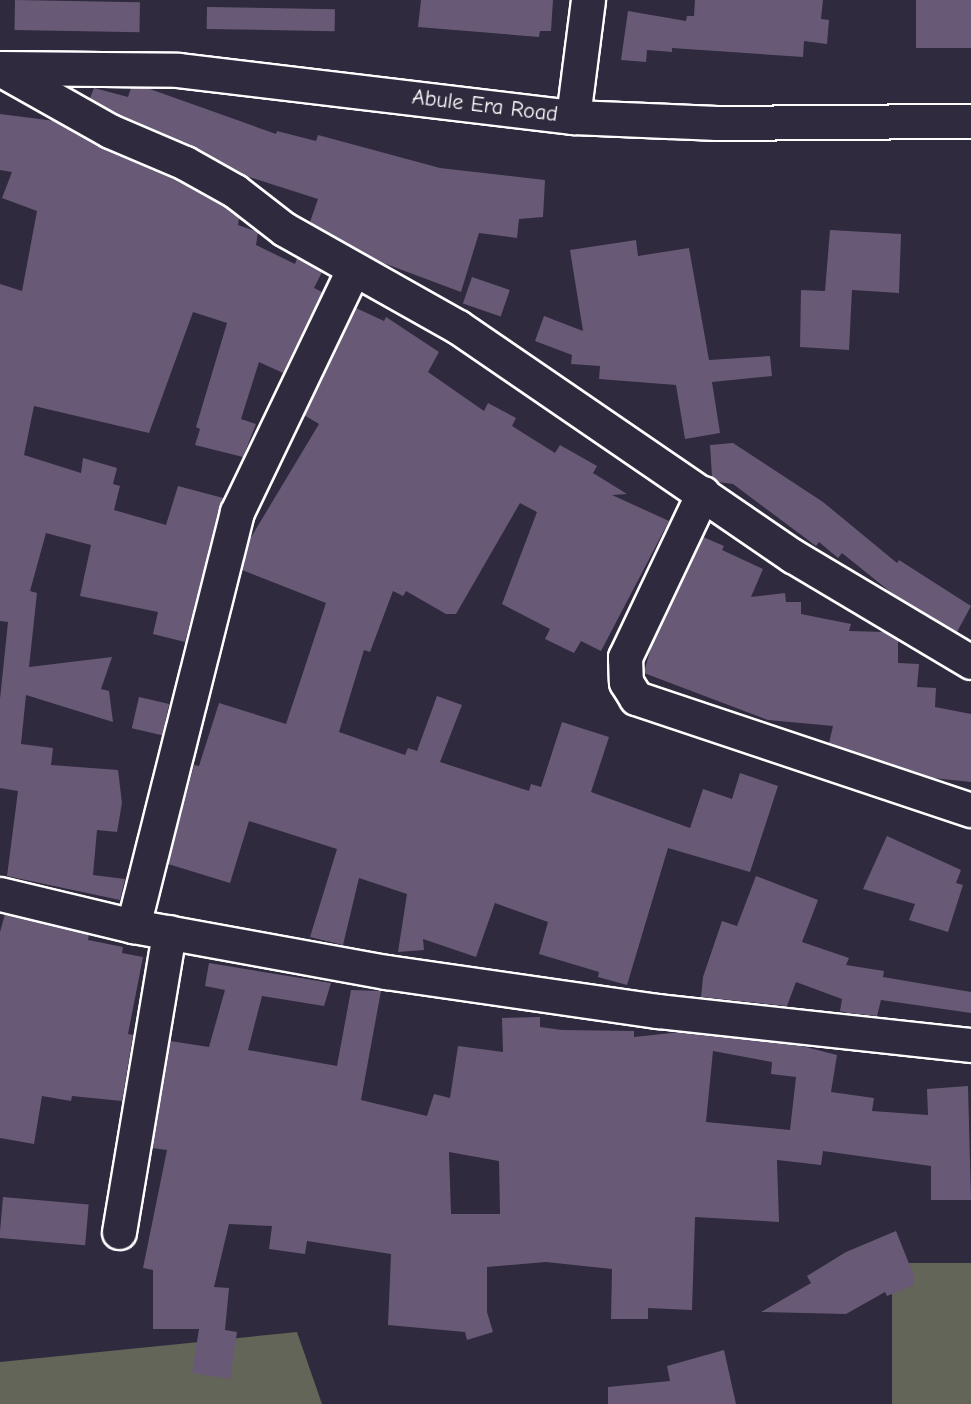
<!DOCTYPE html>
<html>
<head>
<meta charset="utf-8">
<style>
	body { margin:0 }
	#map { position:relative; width:971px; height:1404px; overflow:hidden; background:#2f2a3d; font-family:"Comic Neue",sans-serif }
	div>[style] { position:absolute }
	.green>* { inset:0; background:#626557; transform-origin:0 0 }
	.building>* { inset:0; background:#685a76; transform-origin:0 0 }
	.roads { filter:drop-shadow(2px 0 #fff) drop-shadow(-2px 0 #fff) drop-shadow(0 2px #fff) drop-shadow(0 -2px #fff) }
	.minor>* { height:33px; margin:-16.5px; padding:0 16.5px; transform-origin:16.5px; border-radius:16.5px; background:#2f2a3d }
	.tertiary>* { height:33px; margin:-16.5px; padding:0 16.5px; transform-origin:16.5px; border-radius:16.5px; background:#2f2a3d }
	span { translate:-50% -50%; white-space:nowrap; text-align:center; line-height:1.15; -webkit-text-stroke:4.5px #2f2a3d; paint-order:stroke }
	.street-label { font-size:22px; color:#fff }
</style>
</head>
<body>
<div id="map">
	<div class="green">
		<i style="left:971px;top:1263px;width:141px;height:79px;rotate:90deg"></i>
		<i style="clip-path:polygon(297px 1332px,322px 1404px,0 1404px,0 1362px)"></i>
	</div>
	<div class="building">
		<i style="left:15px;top:0;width:125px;height:30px;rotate:1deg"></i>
		<i style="clip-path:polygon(421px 0,553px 0,551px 31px,540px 31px,539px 37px,418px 27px)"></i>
		<i style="clip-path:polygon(695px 0,823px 0,821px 19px,829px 20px,827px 44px,804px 41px,803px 57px,672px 48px,672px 52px,647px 50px,646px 62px,621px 60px,628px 11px,686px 21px,687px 16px,694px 16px)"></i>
		<i style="left:916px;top:0;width:55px;height:48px"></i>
		<i style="left:207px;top:7px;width:128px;height:22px;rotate:1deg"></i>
		<i style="clip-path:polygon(94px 88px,128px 97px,131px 88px,147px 88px,276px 134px,277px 131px,316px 141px,318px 135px,440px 168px,545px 180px,543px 217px,519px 219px,517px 238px,479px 233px,461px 292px,378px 261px,310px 222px,318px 199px,246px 176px,192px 146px,118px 114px,90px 98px)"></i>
		<i style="clip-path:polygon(0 114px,55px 121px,103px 148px,177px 180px,225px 207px,239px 218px,238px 225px,258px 232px,256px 245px,295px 264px,297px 258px,322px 272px,314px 288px,322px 292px,283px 373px,259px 362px,241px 419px,256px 424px,243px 457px,195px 445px,200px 429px,196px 427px,227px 323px,193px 312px,149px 433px,34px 406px,24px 455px,81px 473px,83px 458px,117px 468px,113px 484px,120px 486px,114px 510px,166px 525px,178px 486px,223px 498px,185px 642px,153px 634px,158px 612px,80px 596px,91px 545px,46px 533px,30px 591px,37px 593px,29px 667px,112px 657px,101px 689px,109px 691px,113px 722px,26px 695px,21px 744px,53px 748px,51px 765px,118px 770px,122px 803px,117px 832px,97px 830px,93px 875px,125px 879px,120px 900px,7px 876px,18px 791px,0 788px,0 699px,8px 622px,0 621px,0 284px,22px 291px,37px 211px,2px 198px,12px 172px,0 170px)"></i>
		<i style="clip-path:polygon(830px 230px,901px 234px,899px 293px,852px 290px,849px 350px,800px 347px,801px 290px,825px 291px)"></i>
		<i style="clip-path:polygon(636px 240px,638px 256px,689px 248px,709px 360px,770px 356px,772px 376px,712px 382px,720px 433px,685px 439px,676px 385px,599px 379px,600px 366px,571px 364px,572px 355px,535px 341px,544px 316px,583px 331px,570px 250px)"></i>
		<i style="left:472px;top:277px;width:40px;height:28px;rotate:19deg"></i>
		<i style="clip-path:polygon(356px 308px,384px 321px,386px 317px,439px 352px,428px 372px,484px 411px,488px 403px,516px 418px,512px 426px,555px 453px,560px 445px,597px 466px,593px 473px,627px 494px,612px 495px,669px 521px,601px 651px,581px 641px,574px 653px,545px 639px,550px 629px,502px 604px,537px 512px,520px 503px,456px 614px,446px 614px,406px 591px,403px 596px,393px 591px,370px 652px,364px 650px,339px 732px,405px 755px,408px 748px,417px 751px,437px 696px,462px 705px,440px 762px,529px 791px,531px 784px,541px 787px,562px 722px,609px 737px,591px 792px,690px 828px,703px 789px,732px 799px,740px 773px,778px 786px,750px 872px,668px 848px,627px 985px,598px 977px,599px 972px,539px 954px,548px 922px,495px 903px,476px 957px,423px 939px,424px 950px,398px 952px,407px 894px,359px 878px,343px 945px,310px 937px,337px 849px,249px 821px,230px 883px,168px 864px,194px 765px,199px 766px,219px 703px,286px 724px,326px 603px,242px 570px,250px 539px,319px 424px,304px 415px)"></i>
		<i style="clip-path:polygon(733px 443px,823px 502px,897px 563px,899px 560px,971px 606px,957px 632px,893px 594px,842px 553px,838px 558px,819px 542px,816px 546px,733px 484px,718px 482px,712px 477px,710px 445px)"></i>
		<i style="clip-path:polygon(703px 537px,724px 546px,722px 550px,763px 569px,751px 597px,785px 593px,786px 602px,801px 602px,801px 614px,851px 624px,849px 631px,885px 632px,898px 640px,898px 663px,919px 664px,917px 687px,936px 688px,935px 707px,971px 714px,971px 782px,933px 778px,829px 743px,833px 726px,768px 720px,644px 673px,652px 643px)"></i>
		<i style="left:139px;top:697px;width:31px;height:32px;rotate:13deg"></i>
		<i style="clip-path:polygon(887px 836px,961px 870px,956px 883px,963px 885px,948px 932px,909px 920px,915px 904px,863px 889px)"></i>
		<i style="clip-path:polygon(756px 876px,818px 900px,802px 942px,849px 958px,846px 965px,884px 971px,883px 977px,971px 992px,971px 1013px,881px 1000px,877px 1016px,848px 1013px,840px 1011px,842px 999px,796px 982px,787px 1006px,701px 997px,703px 977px,722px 921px,737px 926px)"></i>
		<i style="clip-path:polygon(5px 914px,89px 935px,88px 940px,123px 947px,122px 953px,143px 957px,128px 1034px,133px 1035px,122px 1101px,72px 1096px,71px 1101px,42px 1096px,34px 1144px,0 1138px,0 932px)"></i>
		<i style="clip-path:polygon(evenodd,209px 963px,331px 983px,324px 1006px,262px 996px,248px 1050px,337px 1066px,351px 990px,381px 991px,361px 1100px,427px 1116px,434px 1094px,450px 1098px,458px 1046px,503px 1052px,502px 1018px,540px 1017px,540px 1027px,562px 1030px,634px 1031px,634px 1037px,681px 1032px,798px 1045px,837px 1055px,831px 1092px,874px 1098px,872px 1111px,928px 1115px,927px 1089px,968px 1086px,971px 1200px,931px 1200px,931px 1166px,823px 1151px,821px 1165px,777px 1160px,779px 1222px,695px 1217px,692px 1310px,648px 1308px,648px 1319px,611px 1319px,612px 1269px,546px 1262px,487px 1267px,487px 1312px,493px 1332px,467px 1340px,465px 1332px,388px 1325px,391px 1254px,307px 1241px,305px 1254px,269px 1249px,272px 1226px,229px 1224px,214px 1287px,229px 1288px,225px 1330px,237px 1332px,230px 1379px,192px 1373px,199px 1329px,153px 1329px,153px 1270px,143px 1268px,167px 1150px,152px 1148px,170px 1041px,209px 1047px,225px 990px,205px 986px,209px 963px,713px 1051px,772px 1062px,771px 1074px,796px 1077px,790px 1130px,706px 1122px,713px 1051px,209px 963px,449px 1152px,499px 1161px,500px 1214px,451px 1214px,449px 1152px)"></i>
		<i style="left:3px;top:1197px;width:86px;height:41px;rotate:5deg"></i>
		<i style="clip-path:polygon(896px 1231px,914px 1276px,914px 1285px,887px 1296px,885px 1292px,846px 1314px,761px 1312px,811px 1283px,807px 1276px,846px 1252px)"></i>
		<i style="clip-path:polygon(724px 1350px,736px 1404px,608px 1404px,608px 1387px,670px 1381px,667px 1366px)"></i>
	</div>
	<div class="roads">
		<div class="minor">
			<i style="left:0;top:69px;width:126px;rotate:29.4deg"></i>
			<i style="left:110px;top:131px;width:82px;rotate:23.1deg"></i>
			<i style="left:185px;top:163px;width:57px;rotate:29.2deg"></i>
			<i style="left:235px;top:191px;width:62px;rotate:37.8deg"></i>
			<i style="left:284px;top:229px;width:200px;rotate:29.4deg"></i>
			<i style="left:458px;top:327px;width:406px;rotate:34.4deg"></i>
			<i style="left:793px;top:556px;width:207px;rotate:30.8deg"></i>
			<i style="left:573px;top:117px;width:118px;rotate:-82.7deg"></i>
			<i style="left:703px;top:493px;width:182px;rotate:115.4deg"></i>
			<i style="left:625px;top:657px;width:25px;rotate:88deg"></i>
			<i style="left:626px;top:682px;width:19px;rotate:58deg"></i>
			<i style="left:636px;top:698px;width:353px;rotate:18.5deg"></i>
			<i style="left:0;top:894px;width:137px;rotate:13.5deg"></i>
			<i style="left:133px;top:926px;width:257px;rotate:10.3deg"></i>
			<i style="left:386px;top:972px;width:274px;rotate:8.2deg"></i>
			<i style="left:657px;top:1011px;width:316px;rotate:6.2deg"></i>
			<i style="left:133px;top:926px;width:427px;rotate:-75.9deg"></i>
			<i style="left:237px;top:512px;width:268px;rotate:-64.4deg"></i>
			<i style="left:119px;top:1232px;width:304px;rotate:-80.5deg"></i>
		</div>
		<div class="tertiary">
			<i style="left:0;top:68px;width:178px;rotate:0.6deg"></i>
			<i style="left:178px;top:70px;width:398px;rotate:6.8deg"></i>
			<i style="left:573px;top:117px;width:144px;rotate:2.4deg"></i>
			<i style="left:717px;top:123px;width:254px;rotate:-0.5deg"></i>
		</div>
	</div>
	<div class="street-label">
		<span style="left:485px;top:106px;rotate:7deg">Abule Era Road</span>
	</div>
</div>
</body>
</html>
